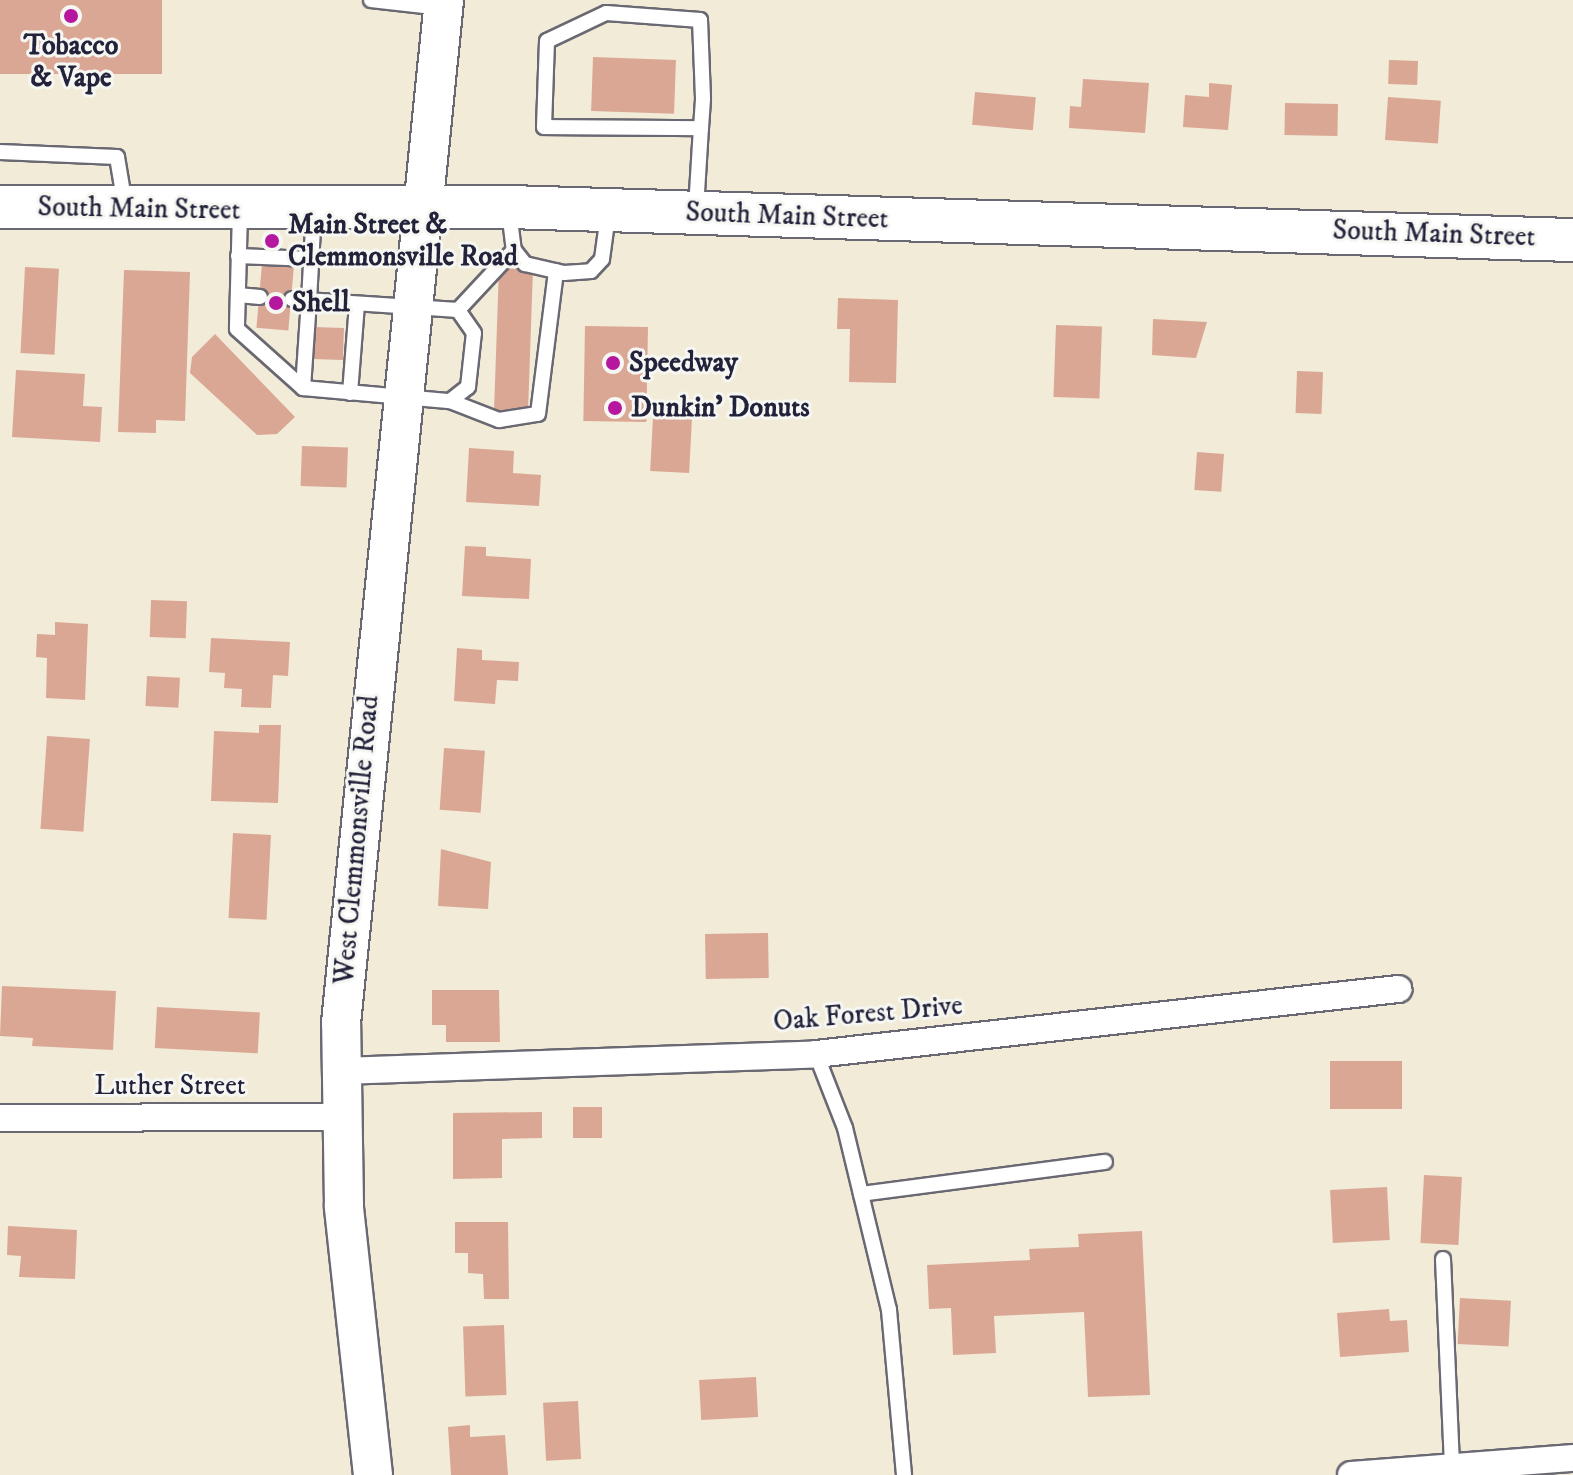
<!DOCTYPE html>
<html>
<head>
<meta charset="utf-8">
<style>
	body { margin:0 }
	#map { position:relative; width:1573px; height:1475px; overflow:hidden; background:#f1ebd8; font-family:"IM FELL DW Pica",serif }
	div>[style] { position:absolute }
	.building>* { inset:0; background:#dba795; transform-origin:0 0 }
	.roads { filter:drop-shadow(2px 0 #6a6872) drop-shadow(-2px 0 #6a6872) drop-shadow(0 2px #6a6872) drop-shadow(0 -2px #6a6872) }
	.service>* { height:14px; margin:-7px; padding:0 7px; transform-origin:7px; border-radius:7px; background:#fff }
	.minor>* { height:26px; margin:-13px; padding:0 13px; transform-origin:13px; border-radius:13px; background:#fff }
	.secondary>* { height:38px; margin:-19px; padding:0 19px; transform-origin:19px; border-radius:19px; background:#fff }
	.primary>* { height:42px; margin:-21px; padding:0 21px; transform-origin:21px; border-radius:21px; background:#fff }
	.dots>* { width:22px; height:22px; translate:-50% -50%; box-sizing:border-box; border:4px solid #f6f6f2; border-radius:50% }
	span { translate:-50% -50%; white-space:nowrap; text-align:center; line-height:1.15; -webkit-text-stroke:6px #f6f6f2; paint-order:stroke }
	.poi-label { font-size:28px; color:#22223b; font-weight:700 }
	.left { translate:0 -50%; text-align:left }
	.street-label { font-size:28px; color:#22223b }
</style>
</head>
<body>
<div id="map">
	<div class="building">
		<i style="left:0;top:0;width:162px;height:74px"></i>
		<i style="left:593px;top:57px;width:83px;height:54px;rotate:2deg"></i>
		<i style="left:1389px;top:60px;width:29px;height:24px;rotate:2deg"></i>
		<i style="clip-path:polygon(1083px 79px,1149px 83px,1145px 133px,1069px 128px,1070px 106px,1081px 107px)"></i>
		<i style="clip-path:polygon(1209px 83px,1232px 85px,1228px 130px,1183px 127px,1185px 95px,1209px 97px)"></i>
		<i style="left:975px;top:92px;width:61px;height:33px;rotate:5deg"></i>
		<i style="left:1388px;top:97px;width:53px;height:43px;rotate:4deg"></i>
		<i style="left:1285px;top:103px;width:53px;height:32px;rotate:1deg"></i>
		<i style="left:262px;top:264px;width:32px;height:64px;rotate:5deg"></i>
		<i style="left:25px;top:267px;width:34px;height:86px;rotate:3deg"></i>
		<i style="left:499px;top:268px;width:34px;height:144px;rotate:2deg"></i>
		<i style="clip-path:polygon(124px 270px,190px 272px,185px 421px,156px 420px,156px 433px,118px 432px)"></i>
		<i style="clip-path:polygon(838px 298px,898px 300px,896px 383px,849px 382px,850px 329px,837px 329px)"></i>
		<i style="clip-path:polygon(1153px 319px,1207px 322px,1196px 358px,1152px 355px)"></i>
		<i style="left:1056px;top:325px;width:46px;height:72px;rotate:2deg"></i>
		<i style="left:585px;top:326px;width:63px;height:95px;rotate:1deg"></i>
		<i style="left:314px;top:327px;width:30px;height:32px;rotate:2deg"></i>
		<i style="clip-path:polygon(215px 334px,295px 417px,277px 434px,257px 435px,190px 373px,192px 357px)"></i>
		<i style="clip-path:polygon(16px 370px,85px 374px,83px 406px,102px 407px,100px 442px,12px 437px)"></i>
		<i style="left:1297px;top:371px;width:26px;height:42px;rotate:2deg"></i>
		<i style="left:653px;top:417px;width:39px;height:54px;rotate:3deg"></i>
		<i style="left:302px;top:446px;width:46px;height:40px;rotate:2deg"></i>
		<i style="clip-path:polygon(469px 448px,514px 451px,513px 473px,541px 475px,539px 506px,466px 502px)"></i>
		<i style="left:1197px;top:452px;width:27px;height:38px;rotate:4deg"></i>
		<i style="clip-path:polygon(465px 546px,486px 547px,486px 556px,531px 559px,529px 599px,462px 596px)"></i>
		<i style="left:151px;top:600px;width:36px;height:37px;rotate:2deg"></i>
		<i style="clip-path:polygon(55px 622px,88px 624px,85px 700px,46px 698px,47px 658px,36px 657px,37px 634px,55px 635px)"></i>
		<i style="clip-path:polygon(211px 638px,290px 642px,288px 676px,273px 675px,271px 708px,241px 707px,242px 689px,224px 688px,225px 673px,209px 672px)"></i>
		<i style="clip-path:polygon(457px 648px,482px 650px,482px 660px,519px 662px,518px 681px,497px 680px,495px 704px,454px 701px)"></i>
		<i style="left:147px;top:676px;width:33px;height:30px;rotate:3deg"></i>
		<i style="clip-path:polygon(259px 725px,281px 725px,278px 803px,211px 801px,214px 731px,259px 733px)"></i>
		<i style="left:47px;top:736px;width:43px;height:93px;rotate:4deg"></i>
		<i style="left:444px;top:748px;width:41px;height:62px;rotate:4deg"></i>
		<i style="left:233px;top:833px;width:38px;height:85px;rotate:3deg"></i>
		<i style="clip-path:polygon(441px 849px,491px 862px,488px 909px,438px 906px)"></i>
		<i style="left:768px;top:933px;width:45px;height:63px;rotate:89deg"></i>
		<i style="clip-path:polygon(2px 986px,116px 991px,113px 1050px,32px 1046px,33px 1038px,0 1036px)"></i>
		<i style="clip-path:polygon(432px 990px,499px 990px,500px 1042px,446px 1042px,446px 1025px,432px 1025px)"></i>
		<i style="left:157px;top:1007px;width:103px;height:41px;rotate:3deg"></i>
		<i style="left:1402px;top:1061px;width:48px;height:72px;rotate:90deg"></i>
		<i style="left:573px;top:1107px;width:29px;height:31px"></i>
		<i style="clip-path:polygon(542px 1112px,542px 1138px,502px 1139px,502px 1178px,453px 1179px,453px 1113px)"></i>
		<i style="left:1424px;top:1175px;width:38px;height:68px;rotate:3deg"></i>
		<i style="left:1387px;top:1187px;width:53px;height:57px;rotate:87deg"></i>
		<i style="clip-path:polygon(455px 1222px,508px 1222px,509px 1299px,484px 1299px,483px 1274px,468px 1273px,468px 1253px,455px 1253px)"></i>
		<i style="clip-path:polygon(8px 1226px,77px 1230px,75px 1279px,19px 1277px,21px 1256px,7px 1255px)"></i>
		<i style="clip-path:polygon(1142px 1231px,1150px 1395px,1088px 1397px,1084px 1312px,994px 1316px,996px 1353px,953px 1355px,951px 1308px,929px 1309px,927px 1265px,1030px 1260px,1029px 1249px,1079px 1247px,1078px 1234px)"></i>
		<i style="left:1460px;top:1298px;width:51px;height:46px;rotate:3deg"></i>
		<i style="clip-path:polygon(1389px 1309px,1390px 1321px,1407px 1320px,1409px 1352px,1340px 1357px,1337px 1313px)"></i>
		<i style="left:504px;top:1325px;width:70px;height:41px;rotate:88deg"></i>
		<i style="left:756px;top:1377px;width:40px;height:57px;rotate:87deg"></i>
		<i style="left:578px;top:1401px;width:58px;height:35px;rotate:87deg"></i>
		<i style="clip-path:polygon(470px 1425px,470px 1437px,505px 1435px,508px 1475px,451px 1475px,448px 1427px)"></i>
	</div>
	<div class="roads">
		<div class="service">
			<i style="left:371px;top:0;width:71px;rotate:6.4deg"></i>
			<i style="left:0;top:152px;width:117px;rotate:2.4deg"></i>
			<i style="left:117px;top:157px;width:49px;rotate:80.5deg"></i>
			<i style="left:696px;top:209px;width:81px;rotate:-86.5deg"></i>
			<i style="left:701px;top:128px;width:30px;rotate:-86deg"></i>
			<i style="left:703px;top:98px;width:78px;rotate:-92.2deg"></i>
			<i style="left:700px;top:20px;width:94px;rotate:-175.7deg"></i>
			<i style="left:606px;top:13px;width:65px;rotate:154.6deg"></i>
			<i style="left:547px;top:41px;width:86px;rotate:92deg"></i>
			<i style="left:544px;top:127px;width:157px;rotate:0.4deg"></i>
			<i style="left:240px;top:211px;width:118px;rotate:91.5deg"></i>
			<i style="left:237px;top:329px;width:89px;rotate:41.8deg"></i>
			<i style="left:303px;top:388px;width:148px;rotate:5.1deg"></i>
			<i style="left:450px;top:401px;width:23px;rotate:-38deg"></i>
			<i style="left:468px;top:387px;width:54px;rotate:-83.7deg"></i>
			<i style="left:474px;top:333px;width:28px;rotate:-125deg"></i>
			<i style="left:458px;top:310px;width:149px;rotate:-176.2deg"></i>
			<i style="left:309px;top:300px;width:88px;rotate:93.9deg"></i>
			<i style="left:509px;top:211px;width:39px;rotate:83deg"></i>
			<i style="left:514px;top:250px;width:18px;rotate:52deg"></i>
			<i style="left:525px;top:264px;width:40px;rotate:13deg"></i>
			<i style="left:564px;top:273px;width:27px;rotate:-4deg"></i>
			<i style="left:591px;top:271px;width:16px;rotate:-47deg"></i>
			<i style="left:602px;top:259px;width:44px;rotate:-82.2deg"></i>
			<i style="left:238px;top:256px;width:73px;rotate:2.4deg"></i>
			<i style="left:238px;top:295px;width:22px;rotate:5deg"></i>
			<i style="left:292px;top:299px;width:17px;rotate:3deg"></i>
			<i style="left:309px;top:300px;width:89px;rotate:-86.8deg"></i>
			<i style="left:458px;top:310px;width:82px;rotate:-47deg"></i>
			<i style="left:350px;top:393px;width:89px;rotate:-85.5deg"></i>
			<i style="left:450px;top:401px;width:53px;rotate:21.2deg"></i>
			<i style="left:499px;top:420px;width:39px;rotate:-9deg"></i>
			<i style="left:538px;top:414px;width:144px;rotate:-82.8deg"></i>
			<i style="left:816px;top:1054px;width:79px;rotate:68.6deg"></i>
			<i style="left:845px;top:1128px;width:187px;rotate:76.4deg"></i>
			<i style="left:889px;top:1310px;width:166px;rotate:84.8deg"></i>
			<i style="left:861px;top:1194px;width:246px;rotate:-7.5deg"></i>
			<i style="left:1443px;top:1259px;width:208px;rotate:87.5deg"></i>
		</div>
		<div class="minor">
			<i style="left:340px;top:1071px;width:476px;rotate:-2deg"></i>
			<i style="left:816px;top:1054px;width:586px;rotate:-6.37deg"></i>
			<i style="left:0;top:1118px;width:340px;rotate:-0.2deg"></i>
			<i style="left:1351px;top:1475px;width:223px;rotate:-4.4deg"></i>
		</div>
		<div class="secondary">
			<i style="left:373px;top:1475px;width:271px;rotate:-96.2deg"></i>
			<i style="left:344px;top:1206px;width:183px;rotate:-90.9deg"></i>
			<i style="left:341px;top:1023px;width:1028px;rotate:-84.25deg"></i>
		</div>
		<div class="primary">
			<i style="left:0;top:207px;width:509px"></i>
			<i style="left:509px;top:207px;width:1065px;rotate:1.78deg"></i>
		</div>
	</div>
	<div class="dots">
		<i style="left:71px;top:16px;background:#b5179e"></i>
		<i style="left:272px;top:241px;background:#b5179e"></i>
		<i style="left:276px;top:303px;background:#b5179e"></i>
		<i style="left:613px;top:363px;background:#b5179e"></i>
		<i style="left:615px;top:408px;background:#b5179e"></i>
	</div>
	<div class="poi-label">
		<span style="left:71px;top:62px">Tobacco<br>&amp; Vape</span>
		<span class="left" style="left:288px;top:241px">Main Street &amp;<br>Clemmonsville Road</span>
		<span class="left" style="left:292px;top:303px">Shell</span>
		<span class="left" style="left:629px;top:363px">Speedway</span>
		<span class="left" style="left:631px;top:408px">Dunkin' Donuts</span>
	</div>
	<div class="street-label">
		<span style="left:139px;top:209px;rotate:1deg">South Main Street</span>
		<span style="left:787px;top:216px;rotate:2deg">South Main Street</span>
		<span style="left:1434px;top:234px;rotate:2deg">South Main Street</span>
		<span style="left:357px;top:840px;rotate:-85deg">West Clemmonsville Road</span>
		<span style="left:868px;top:1014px;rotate:-5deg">Oak Forest Drive</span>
		<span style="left:170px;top:1086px">Luther Street</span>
	</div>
</div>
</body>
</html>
